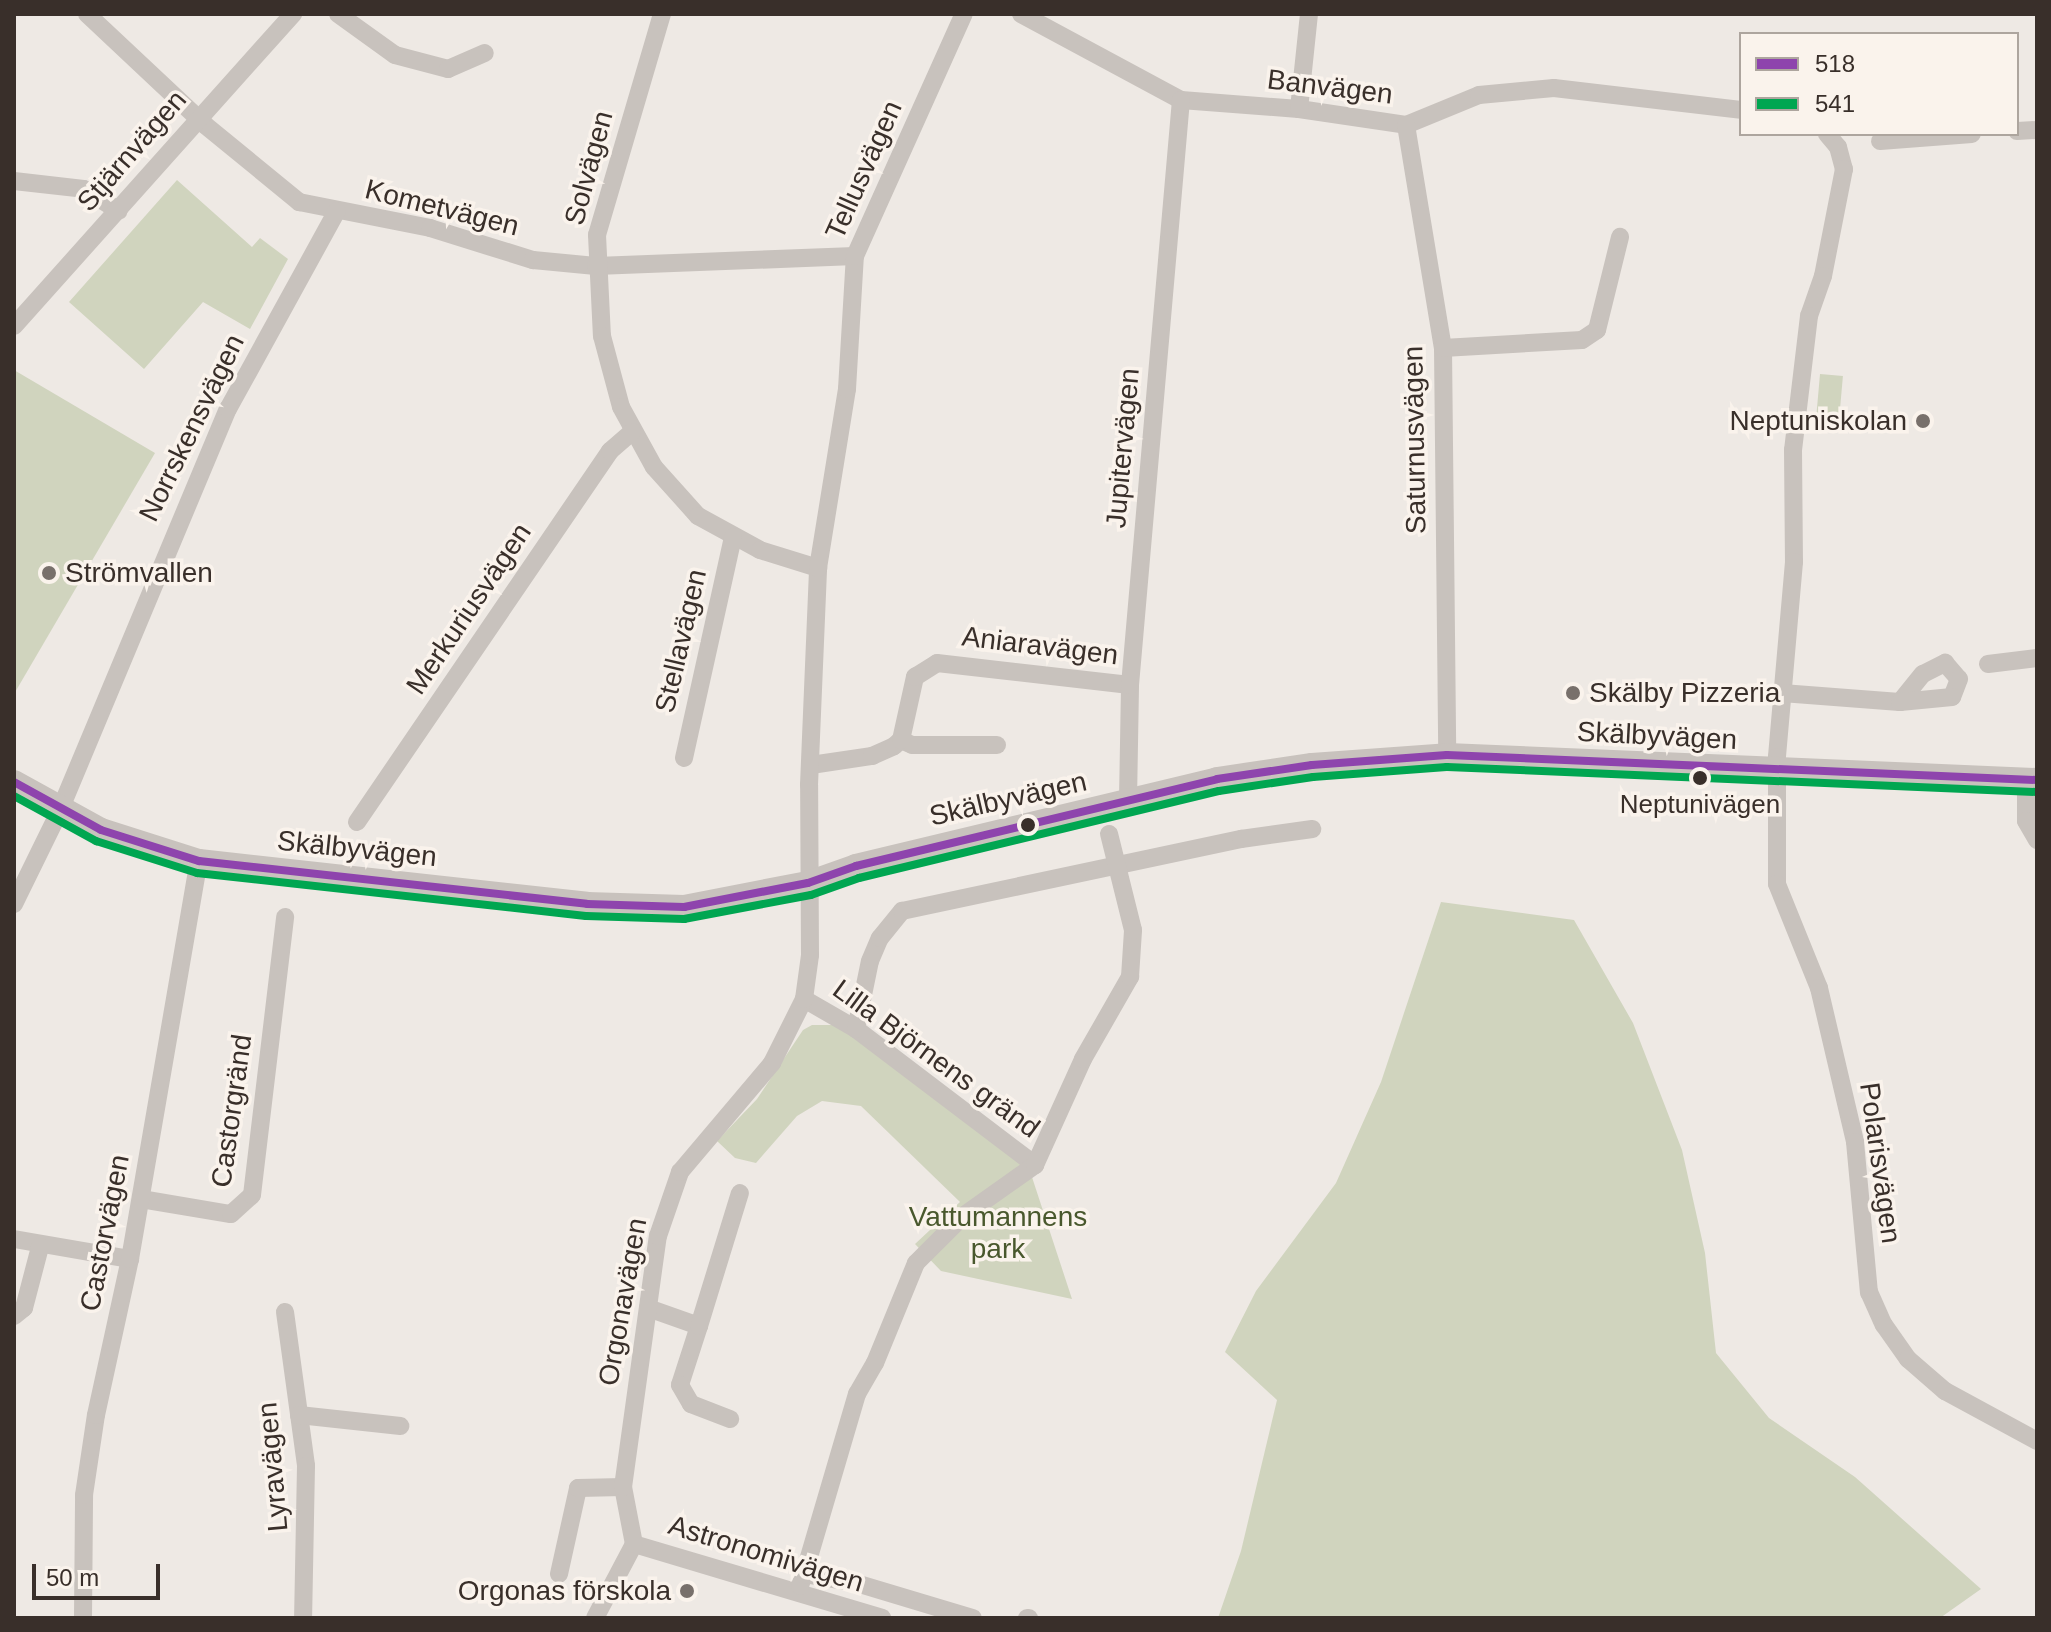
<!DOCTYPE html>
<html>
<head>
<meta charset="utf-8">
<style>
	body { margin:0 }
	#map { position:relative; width:2051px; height:1632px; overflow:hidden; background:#eee9e4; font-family:Arial,sans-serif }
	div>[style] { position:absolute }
	.green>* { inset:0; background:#d0d4be; transform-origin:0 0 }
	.minor>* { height:18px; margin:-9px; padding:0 9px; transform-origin:9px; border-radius:9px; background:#c8c2bd }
	.tertiary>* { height:24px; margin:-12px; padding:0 12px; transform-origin:12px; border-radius:12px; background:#c8c2bd }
	.bus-1>* { height:8px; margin:-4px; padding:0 4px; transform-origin:4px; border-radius:4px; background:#8e44ad }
	.bus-2>* { height:8px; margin:-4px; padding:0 4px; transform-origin:4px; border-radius:4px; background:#00a651 }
	.dots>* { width:22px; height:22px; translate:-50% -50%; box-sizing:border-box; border:4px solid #faf3ec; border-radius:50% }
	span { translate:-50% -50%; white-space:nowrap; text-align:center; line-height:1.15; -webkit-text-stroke:7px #faf3ec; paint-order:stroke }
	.bus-label { font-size:26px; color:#392f2a }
	.street-label { font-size:28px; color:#392f2a }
	.poi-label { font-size:28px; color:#392f2a }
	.right { translate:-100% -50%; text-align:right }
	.left { translate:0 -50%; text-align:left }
	.park-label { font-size:28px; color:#49582d }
	.frame { position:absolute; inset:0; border:16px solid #392f2a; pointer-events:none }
	.legend { position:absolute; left:1739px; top:32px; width:280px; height:104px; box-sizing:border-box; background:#faf3ec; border:2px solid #ada59e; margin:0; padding:10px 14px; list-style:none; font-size:24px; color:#392f2a }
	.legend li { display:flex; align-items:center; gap:16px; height:40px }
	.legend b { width:40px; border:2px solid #ada59e }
	.scale { position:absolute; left:32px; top:1564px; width:128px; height:36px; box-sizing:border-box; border:4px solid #392f2a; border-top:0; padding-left:10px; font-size:24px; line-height:28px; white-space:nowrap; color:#392f2a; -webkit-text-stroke:6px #faf3ec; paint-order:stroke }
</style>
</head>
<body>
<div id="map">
	<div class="green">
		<i style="clip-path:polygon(177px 180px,252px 247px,260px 238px,288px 259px,250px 329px,203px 302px,144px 369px,69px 302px)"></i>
		<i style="clip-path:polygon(14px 370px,155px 453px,14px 694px)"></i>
		<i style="left:1820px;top:374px;width:23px;height:47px;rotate:5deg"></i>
		<i style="clip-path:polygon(1441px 902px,1574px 920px,1633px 1023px,1682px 1150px,1705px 1253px,1716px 1353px,1769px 1418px,1855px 1477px,1981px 1589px,1940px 1618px,1218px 1618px,1241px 1551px,1277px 1400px,1225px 1352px,1256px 1291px,1336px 1183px,1381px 1082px)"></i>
		<i style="clip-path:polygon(812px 1025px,833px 1025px,854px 1036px,1029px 1168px,1072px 1299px,941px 1271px,915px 1244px,960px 1202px,861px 1106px,822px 1101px,797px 1116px,756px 1163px,735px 1158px,717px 1141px,757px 1099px,803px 1030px)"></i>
	</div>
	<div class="minor">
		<i style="left:87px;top:14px;width:162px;rotate:43.2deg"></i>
		<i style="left:205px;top:125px;width:122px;rotate:39.3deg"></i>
		<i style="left:299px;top:202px;width:134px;rotate:11.2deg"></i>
		<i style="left:430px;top:228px;width:108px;rotate:17.3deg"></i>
		<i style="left:533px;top:260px;width:63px;rotate:5.4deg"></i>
		<i style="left:596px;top:266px;width:259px;rotate:-2.2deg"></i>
		<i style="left:338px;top:14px;width:70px;rotate:35.7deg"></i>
		<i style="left:395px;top:55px;width:55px;rotate:14.8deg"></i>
		<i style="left:448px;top:69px;width:40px;rotate:-23.4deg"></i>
		<i style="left:662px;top:14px;width:230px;rotate:106.4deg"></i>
		<i style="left:597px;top:235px;width:101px;rotate:87.2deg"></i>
		<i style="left:602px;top:336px;width:73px;rotate:75deg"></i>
		<i style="left:621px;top:407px;width:68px;rotate:61.2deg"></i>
		<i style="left:654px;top:467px;width:66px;rotate:48.1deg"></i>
		<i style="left:698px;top:516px;width:71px;rotate:28.7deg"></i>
		<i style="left:760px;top:550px;width:61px;rotate:17.2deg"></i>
		<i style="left:1021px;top:14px;width:182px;rotate:28.3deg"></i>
		<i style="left:1181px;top:100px;width:118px;rotate:4.4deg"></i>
		<i style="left:1299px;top:109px;width:108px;rotate:8.5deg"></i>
		<i style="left:1406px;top:125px;width:79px;rotate:-22.3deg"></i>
		<i style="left:1479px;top:95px;width:75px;rotate:-5.3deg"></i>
		<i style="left:1554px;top:88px;width:188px;rotate:6.7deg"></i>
		<i style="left:1299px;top:109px;width:96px;rotate:-84deg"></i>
		<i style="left:1406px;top:125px;width:226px;rotate:80.6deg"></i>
		<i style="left:1443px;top:348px;width:407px;rotate:89.4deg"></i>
		<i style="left:2017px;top:131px;width:20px;rotate:-3deg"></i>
		<i style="left:1827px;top:134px;width:17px;rotate:50deg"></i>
		<i style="left:1838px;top:147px;width:23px;rotate:75deg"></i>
		<i style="left:1844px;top:169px;width:109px;rotate:101.1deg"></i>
		<i style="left:1823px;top:276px;width:42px;rotate:109.3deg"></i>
		<i style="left:1809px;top:316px;width:135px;rotate:96.8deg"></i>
		<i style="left:1793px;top:450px;width:112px;rotate:89.5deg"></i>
		<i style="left:1794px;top:562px;width:196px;rotate:95deg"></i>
		<i style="left:1777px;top:757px;width:127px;rotate:90deg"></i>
		<i style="left:1777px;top:884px;width:112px;rotate:68deg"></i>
		<i style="left:1819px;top:988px;width:158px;rotate:76.8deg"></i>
		<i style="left:1855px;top:1142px;width:151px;rotate:84.7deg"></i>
		<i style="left:1869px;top:1292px;width:36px;rotate:66deg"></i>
		<i style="left:1884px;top:1325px;width:42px;rotate:54.8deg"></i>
		<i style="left:1908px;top:1359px;width:49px;rotate:40.9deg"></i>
		<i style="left:1945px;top:1391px;width:105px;rotate:28.5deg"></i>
		<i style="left:1880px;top:141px;width:92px;rotate:-4.4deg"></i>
		<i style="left:14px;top:181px;width:70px;rotate:6.5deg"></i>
		<i style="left:84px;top:189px;width:41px;rotate:32.2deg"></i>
		<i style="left:14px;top:326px;width:419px;rotate:-48.2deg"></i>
		<i style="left:1443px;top:348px;width:139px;rotate:-3.3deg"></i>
		<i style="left:1582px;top:340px;width:18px;rotate:-34deg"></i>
		<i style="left:1597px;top:330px;width:96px;rotate:-76.1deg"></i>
		<i style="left:1988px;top:664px;width:49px;rotate:-7deg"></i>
		<i style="left:1782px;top:693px;width:118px;rotate:4.4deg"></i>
		<i style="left:1900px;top:702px;width:36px;rotate:-51deg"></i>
		<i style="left:1923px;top:674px;width:25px;rotate:-27deg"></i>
		<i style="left:1945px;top:663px;width:21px;rotate:49deg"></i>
		<i style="left:1959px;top:679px;width:19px;rotate:111deg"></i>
		<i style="left:1952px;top:697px;width:52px;rotate:174.5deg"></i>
		<i style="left:901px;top:740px;width:12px;rotate:24deg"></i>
		<i style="left:912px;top:745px;width:85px"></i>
		<i style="left:684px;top:758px;width:226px;rotate:-77.5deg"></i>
		<i style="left:811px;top:765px;width:62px;rotate:-8.4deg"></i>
		<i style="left:872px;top:756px;width:24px;rotate:-24deg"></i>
		<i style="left:894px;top:746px;width:9px;rotate:-41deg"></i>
		<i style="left:901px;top:740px;width:65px;rotate:-77.5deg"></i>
		<i style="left:915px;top:677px;width:26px;rotate:-32deg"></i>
		<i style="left:937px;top:663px;width:194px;rotate:6.5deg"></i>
		<i style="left:2026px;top:780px;width:41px;rotate:90deg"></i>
		<i style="left:2026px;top:821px;width:22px;rotate:60deg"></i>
		<i style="left:1128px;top:801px;width:116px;rotate:-89deg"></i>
		<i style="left:1130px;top:685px;width:587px;rotate:-85.02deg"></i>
		<i style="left:357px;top:822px;width:449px;rotate:-55.7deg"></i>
		<i style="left:610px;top:451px;width:29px;rotate:-41deg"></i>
		<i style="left:14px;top:904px;width:105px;rotate:-63.9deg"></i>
		<i style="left:60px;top:810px;width:435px;rotate:-67.3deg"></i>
		<i style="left:228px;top:409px;width:226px;rotate:-61.2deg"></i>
		<i style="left:804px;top:999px;width:60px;rotate:30deg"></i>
		<i style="left:856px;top:1029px;width:225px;rotate:37.2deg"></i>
		<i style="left:856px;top:1029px;width:69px;rotate:-78.4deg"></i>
		<i style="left:870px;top:961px;width:25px;rotate:-67deg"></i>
		<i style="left:880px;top:938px;width:35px;rotate:-51deg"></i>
		<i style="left:902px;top:911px;width:347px;rotate:-12deg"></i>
		<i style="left:1241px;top:839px;width:72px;rotate:-8deg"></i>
		<i style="left:141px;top:1199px;width:91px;rotate:9.5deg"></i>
		<i style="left:231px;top:1214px;width:28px;rotate:-42deg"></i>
		<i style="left:252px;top:1195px;width:280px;rotate:-83.2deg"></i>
		<i style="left:14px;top:1239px;width:118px;rotate:9.8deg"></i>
		<i style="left:648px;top:1308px;width:54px;rotate:19.4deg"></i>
		<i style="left:699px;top:1326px;width:62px;rotate:107.9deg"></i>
		<i style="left:680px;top:1385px;width:22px;rotate:60deg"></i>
		<i style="left:691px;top:1404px;width:42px;rotate:21deg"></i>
		<i style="left:285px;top:1312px;width:155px;rotate:82.2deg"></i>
		<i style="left:306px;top:1466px;width:152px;rotate:91.1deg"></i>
		<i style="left:14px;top:1316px;width:13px;rotate:-39deg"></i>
		<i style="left:24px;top:1308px;width:63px;rotate:-75.3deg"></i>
		<i style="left:699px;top:1326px;width:139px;rotate:-72.9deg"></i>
		<i style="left:299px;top:1415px;width:102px;rotate:6.2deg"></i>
		<i style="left:634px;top:1544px;width:259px;rotate:16.6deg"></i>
		<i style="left:559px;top:1574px;width:88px;rotate:-77.5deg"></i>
		<i style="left:578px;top:1488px;width:45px;rotate:-1.3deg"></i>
		<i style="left:804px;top:1574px;width:188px;rotate:-73.6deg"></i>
		<i style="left:857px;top:1394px;width:36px;rotate:-60deg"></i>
		<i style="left:875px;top:1363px;width:108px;rotate:-67.7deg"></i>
		<i style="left:916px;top:1263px;width:66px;rotate:-45deg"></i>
		<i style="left:963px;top:1216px;width:88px;rotate:-35.3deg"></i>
		<i style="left:1035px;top:1165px;width:116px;rotate:-65.6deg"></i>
		<i style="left:1083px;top:1059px;width:95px;rotate:-60.2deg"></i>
		<i style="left:1130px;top:977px;width:47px;rotate:-86.3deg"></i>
		<i style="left:1133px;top:930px;width:99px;rotate:-104deg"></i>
		<i style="left:800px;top:1586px;width:13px;rotate:-72deg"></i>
		<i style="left:804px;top:1574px;width:53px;rotate:9.8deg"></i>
		<i style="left:856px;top:1583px;width:122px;rotate:16.7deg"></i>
		<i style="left:83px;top:1618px;width:123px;rotate:-89.5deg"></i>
		<i style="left:84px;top:1495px;width:81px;rotate:-81.5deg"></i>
		<i style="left:96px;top:1415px;width:160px;rotate:-77.7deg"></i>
		<i style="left:130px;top:1259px;width:404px;rotate:-80.2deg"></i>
		<i style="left:595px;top:1618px;width:84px;rotate:-62.2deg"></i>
		<i style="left:634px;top:1544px;width:58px;rotate:-100.9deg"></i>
		<i style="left:623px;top:1487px;width:253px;rotate:-82.1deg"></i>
		<i style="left:658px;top:1236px;width:68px;rotate:-71deg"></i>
		<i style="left:680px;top:1172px;width:143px;rotate:-49.8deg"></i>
		<i style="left:772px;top:1063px;width:72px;rotate:-63.4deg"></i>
		<i style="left:804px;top:999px;width:44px;rotate:-82.2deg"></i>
		<i style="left:810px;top:955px;width:170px;rotate:-90.3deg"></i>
		<i style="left:809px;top:785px;width:217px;rotate:-87.6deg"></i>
		<i style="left:818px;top:568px;width:181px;rotate:-80.8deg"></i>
		<i style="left:847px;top:389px;width:133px;rotate:-86.6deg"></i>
		<i style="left:855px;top:256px;width:265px;rotate:-65.8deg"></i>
		<i style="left:1027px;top:1618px;width:2px"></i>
	</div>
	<div class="tertiary">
		<i style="left:14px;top:782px;width:99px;rotate:28.9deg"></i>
		<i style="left:101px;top:830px;width:103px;rotate:17.6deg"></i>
		<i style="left:199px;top:861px;width:390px;rotate:6.3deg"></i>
		<i style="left:587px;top:904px;width:97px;rotate:1.8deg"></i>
		<i style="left:684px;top:907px;width:126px;rotate:-11deg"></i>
		<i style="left:808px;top:883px;width:51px;rotate:-19.5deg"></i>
		<i style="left:856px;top:866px;width:371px;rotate:-13.5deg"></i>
		<i style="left:1217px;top:779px;width:96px;rotate:-8.4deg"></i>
		<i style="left:1312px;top:765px;width:135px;rotate:-4.2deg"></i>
		<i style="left:1447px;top:755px;width:591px;rotate:2.43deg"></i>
	</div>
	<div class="bus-1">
		<i style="left:14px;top:782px;width:99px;rotate:28.9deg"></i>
		<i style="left:101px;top:830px;width:103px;rotate:17.6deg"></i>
		<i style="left:199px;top:861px;width:390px;rotate:6.3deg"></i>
		<i style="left:587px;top:904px;width:97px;rotate:1.8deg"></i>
		<i style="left:684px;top:907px;width:126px;rotate:-11deg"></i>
		<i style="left:808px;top:883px;width:51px;rotate:-19.5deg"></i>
		<i style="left:856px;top:866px;width:371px;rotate:-13.5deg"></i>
		<i style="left:1217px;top:779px;width:96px;rotate:-8.4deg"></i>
		<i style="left:1312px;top:765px;width:135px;rotate:-4.2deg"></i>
		<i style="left:1447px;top:755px;width:591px;rotate:2.43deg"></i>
	</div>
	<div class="bus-2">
		<i style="left:14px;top:796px;width:94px;rotate:28.8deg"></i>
		<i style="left:96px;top:841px;width:106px;rotate:17.6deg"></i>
		<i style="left:197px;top:873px;width:391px;rotate:6.3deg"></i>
		<i style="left:586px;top:916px;width:98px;rotate:1.8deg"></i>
		<i style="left:684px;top:919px;width:129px;rotate:-10.7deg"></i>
		<i style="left:811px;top:895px;width:51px;rotate:-19.5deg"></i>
		<i style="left:859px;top:878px;width:370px;rotate:-13.6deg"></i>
		<i style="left:1219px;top:791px;width:95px;rotate:-8.5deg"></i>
		<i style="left:1313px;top:777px;width:134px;rotate:-4.3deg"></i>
		<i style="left:1447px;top:767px;width:590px;rotate:2.43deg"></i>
	</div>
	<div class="dots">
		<i style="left:1923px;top:421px;background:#78706b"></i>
		<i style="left:49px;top:573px;background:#78706b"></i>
		<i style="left:1573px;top:693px;background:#78706b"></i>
		<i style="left:1700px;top:778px;background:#392f2a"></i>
		<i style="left:1028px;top:825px;background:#392f2a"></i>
		<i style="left:687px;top:1591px;background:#78706b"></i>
	</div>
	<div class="bus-label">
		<span style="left:1700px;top:805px">Neptunivägen</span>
	</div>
	<div class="street-label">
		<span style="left:1330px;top:87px;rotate:7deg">Banvägen</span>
		<span style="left:132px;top:151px;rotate:-49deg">Stjärnvägen</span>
		<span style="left:589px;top:168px;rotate:-75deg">Solvägen</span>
		<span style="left:864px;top:170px;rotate:-66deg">Tellusvägen</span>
		<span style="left:442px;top:208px;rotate:14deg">Kometvägen</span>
		<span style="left:192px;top:428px;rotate:-64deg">Norrskensvägen</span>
		<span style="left:1415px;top:440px;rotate:-91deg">Saturnusvägen</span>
		<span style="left:1123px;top:448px;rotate:-85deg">Jupitervägen</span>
		<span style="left:469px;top:609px;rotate:-56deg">Merkuriusvägen</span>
		<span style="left:681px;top:641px;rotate:-77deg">Stellavägen</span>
		<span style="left:1040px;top:646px;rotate:7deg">Aniaravägen</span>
		<span style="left:1657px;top:736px;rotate:3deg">Skälbyvägen</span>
		<span style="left:1008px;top:799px;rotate:-13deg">Skälbyvägen</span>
		<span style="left:357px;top:849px;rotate:6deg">Skälbyvägen</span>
		<span style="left:936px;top:1059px;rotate:36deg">Lilla Björnens gränd</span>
		<span style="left:232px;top:1111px;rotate:-82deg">Castorgränd</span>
		<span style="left:1880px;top:1163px;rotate:82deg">Polarisvägen</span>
		<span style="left:105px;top:1233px;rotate:-79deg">Castorvägen</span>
		<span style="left:623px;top:1302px;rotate:-80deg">Orgonavägen</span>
		<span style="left:273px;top:1467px;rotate:-95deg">Lyravägen</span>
		<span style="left:766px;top:1554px;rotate:17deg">Astronomivägen</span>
	</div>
	<div class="poi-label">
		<span class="right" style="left:1907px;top:421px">Neptuniskolan</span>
		<span class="left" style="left:65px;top:573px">Strömvallen</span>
		<span class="left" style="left:1589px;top:693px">Skälby Pizzeria</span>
		<span class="right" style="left:671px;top:1591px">Orgonas förskola</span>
	</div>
	<div class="park-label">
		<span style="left:998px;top:1233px">Vattumannens<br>park</span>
	</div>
	<div class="frame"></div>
	<ul class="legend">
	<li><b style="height:10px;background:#8e44ad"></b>518</li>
	<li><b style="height:10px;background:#00a651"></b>541</li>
	</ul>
	<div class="scale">50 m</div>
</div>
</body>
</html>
